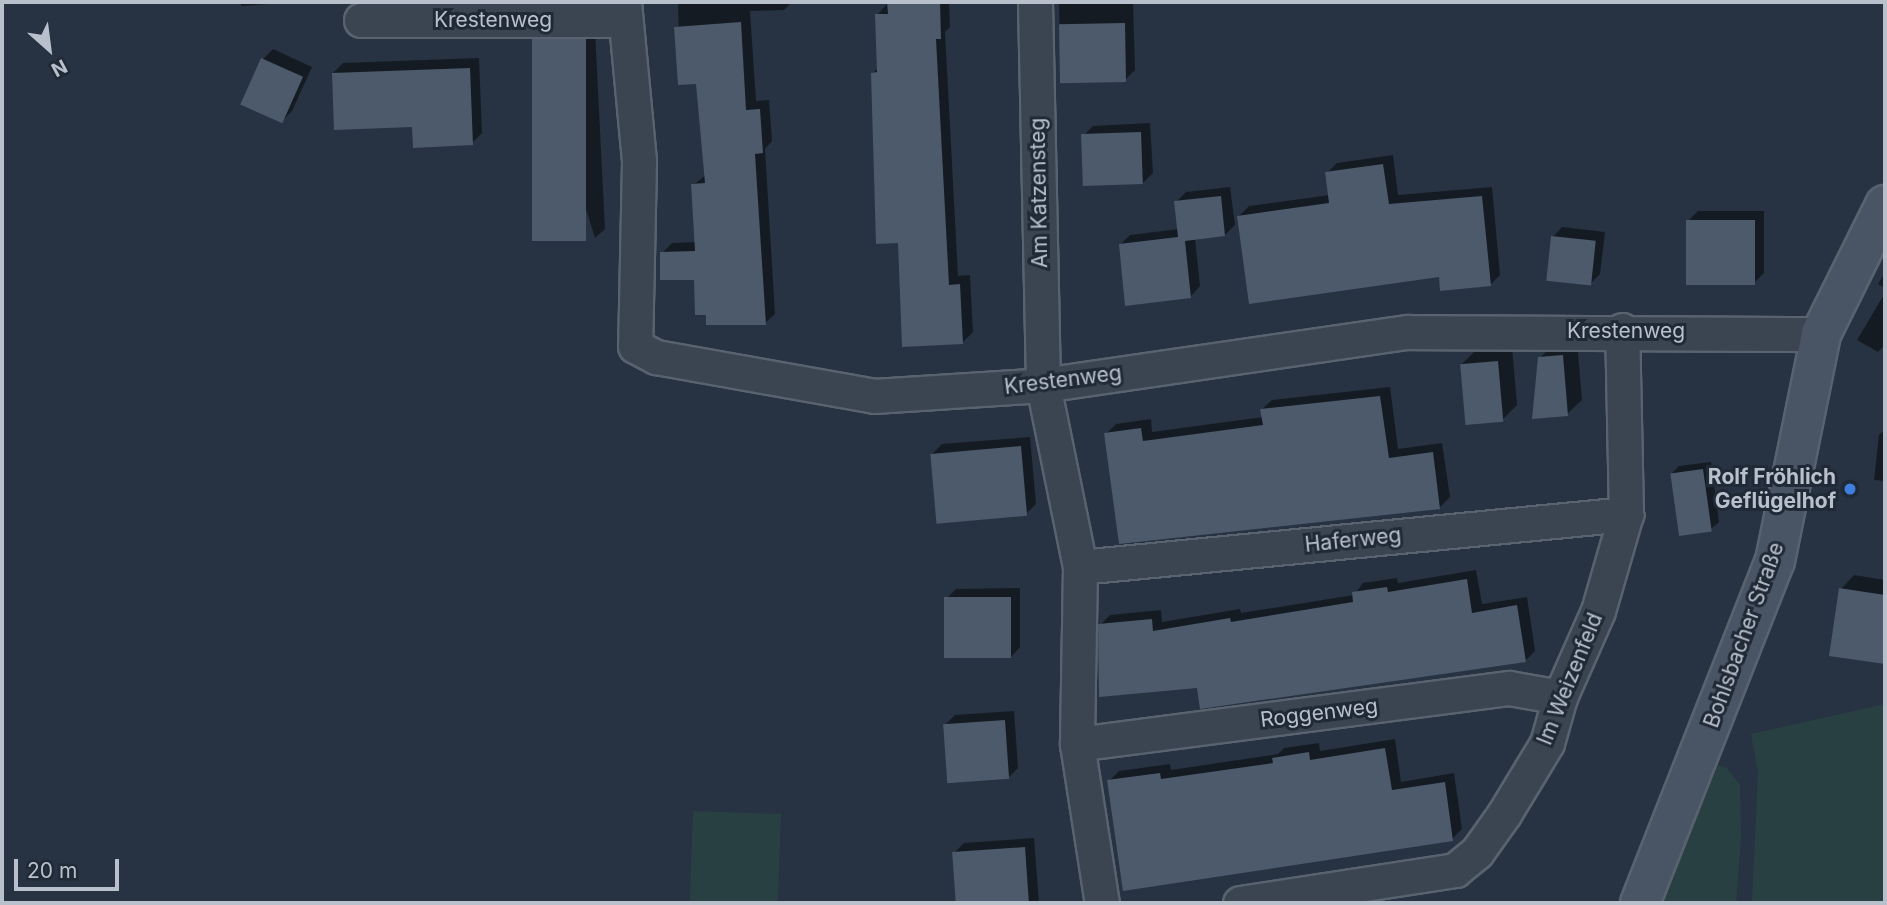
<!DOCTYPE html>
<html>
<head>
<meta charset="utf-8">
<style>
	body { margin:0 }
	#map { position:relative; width:1887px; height:905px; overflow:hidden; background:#273342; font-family:Inter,sans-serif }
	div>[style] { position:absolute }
	.green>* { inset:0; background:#294043; transform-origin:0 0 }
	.shadow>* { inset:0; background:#0007 }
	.building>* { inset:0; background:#4d5a6b; transform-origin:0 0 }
	.roads { filter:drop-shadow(2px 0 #59636f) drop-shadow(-2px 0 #59636f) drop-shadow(0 2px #59636f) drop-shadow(0 -2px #59636f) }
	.street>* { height:33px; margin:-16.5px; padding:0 16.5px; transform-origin:16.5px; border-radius:16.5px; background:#3b4552 }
	.secondary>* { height:38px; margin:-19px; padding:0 19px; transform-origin:19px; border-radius:19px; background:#495465 }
	.dots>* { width:19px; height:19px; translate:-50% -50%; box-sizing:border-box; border:4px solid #202a37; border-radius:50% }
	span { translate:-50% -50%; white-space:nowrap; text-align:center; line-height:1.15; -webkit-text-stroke:6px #202a37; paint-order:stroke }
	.street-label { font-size:21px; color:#b8c0cc }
	.poi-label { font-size:21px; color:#b8c0cc; font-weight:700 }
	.right { translate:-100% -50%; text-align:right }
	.frame { position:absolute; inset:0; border:4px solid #b8c0cc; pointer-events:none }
	.north { position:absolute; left:14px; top:14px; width:70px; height:70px; -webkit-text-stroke:5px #202a37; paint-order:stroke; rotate:152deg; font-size:19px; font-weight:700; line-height:28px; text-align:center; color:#b8c0cc }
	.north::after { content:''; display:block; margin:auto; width:24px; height:32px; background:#b8c0cc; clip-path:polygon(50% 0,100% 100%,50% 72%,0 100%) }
	.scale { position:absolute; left:14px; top:859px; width:105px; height:32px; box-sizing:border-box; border:4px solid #b8c0cc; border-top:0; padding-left:9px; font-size:21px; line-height:24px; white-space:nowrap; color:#b8c0cc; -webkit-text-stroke:5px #202a37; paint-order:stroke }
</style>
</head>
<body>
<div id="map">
	<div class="green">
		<i style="clip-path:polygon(1885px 704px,1885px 903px,1752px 903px,1758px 772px,1751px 734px)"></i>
		<i style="clip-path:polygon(1718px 765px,1727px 768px,1740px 785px,1741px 839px,1736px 903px,1660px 903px)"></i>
		<i style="left:693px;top:811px;width:88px;height:92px;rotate:2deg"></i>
	</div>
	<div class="shadow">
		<i style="clip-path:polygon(241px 2px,298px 2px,241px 6px)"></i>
		<i style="clip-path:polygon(678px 2px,792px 2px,784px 10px,750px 11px,756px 101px,769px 100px,772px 141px,765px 149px,775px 314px,765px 323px,708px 313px,696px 278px,662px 253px,672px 243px,696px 242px,693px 185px,706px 175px,698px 82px,680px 83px)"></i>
		<i style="clip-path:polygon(889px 2px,949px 2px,950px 27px,945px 32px,958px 276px,970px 275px,973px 332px,963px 342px,899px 241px,873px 73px,879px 67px,877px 15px)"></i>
		<i style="clip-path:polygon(1059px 2px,1133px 2px,1135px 70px,1125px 80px,1061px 81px)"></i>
		<i style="clip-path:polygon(544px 30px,595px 30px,605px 229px,595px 238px,534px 40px)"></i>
		<i style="clip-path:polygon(273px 49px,312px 67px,292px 111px,282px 121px,263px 59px)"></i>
		<i style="clip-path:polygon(479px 58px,482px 133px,472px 143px,414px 125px,333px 73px,343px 63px)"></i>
		<i style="clip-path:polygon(1150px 123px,1153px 173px,1143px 183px,1083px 136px,1093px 126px)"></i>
		<i style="clip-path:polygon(1393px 155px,1398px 195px,1492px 187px,1500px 275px,1490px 285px,1441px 275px,1239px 216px,1249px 206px,1330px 195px,1327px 173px,1337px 163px)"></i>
		<i style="clip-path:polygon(1230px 187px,1235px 225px,1225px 235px,1195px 238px,1200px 286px,1191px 296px,1120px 245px,1130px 235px,1179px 229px,1176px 202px,1186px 192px)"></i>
		<i style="clip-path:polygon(1698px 211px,1764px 211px,1764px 273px,1754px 283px,1688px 221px)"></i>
		<i style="clip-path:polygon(1562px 227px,1605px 232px,1600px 274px,1590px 284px,1553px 237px)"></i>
		<i style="clip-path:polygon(1885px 273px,1885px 288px,1878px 284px)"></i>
		<i style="clip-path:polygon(1885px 293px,1885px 345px,1878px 352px,1857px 340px)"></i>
		<i style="clip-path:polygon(1577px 342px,1582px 400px,1567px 414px,1540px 358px,1554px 343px)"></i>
		<i style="clip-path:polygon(1512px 347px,1517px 405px,1502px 420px,1461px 365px,1476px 350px)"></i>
		<i style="clip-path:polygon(1390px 387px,1398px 449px,1442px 443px,1450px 497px,1440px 507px,1106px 434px,1116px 424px,1151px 419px,1152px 432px,1263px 417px,1262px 409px,1272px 400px)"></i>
		<i style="clip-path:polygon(1885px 429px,1885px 481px,1874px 480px,1879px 435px)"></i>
		<i style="clip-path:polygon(1030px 437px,1036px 504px,1026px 514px,932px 454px,942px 444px)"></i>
		<i style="clip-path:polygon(1711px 462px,1719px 522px,1711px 529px,1671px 474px,1679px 466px)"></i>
		<i style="clip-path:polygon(1476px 570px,1482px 604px,1527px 597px,1535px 651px,1525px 661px,1198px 686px,1100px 625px,1110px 615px,1161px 610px,1162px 622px,1240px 609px,1241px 613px,1354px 595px,1363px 583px,1397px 578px,1398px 583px)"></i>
		<i style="clip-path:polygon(1854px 575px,1885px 580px,1885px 662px,1831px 654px,1841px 589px)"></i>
		<i style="clip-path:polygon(1020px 588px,1020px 647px,1011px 657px,946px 599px,956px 589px)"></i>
		<i style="clip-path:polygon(1014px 711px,1018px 768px,1008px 778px,945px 725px,955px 715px)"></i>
		<i style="clip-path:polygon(1395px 739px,1401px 782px,1454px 773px,1462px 829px,1452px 839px,1109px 781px,1119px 771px,1170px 764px,1171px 770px,1278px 754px,1284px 748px,1319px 743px,1320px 751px)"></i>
		<i style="clip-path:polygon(1034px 838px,1039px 903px,958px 903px,954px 853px,964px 843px)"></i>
	</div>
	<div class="building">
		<i style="clip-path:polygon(887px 2px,940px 2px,941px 39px,936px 39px,949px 285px,960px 284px,963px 344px,902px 347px,898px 243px,876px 244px,871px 73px,877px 72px,875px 14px,888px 14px)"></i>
		<i style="clip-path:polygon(741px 22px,746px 110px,760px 109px,763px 153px,755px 154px,766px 325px,706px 325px,706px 315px,695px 315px,694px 280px,660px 280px,660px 252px,695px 251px,691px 184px,705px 183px,696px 84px,678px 85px,674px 27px)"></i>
		<i style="left:1125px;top:23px;width:59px;height:66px;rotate:89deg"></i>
		<i style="left:532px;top:39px;width:54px;height:202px"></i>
		<i style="left:261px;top:58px;width:46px;height:51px;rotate:24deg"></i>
		<i style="clip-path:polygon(470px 68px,473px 145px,413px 148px,412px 127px,334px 130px,332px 73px)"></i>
		<i style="left:1141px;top:132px;width:52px;height:60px;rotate:88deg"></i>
		<i style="clip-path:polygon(1383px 164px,1389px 204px,1482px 196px,1491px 286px,1440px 291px,1439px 277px,1249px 304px,1237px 216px,1329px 203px,1325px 172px)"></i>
		<i style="clip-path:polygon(1221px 196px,1225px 236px,1185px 241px,1191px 298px,1125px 306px,1119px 244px,1178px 237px,1174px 201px)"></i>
		<i style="left:1686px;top:220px;width:69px;height:65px"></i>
		<i style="left:1551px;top:236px;width:45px;height:45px;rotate:6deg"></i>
		<i style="clip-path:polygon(1563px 355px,1568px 416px,1532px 419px,1538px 357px)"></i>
		<i style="left:1498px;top:361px;width:61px;height:38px;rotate:85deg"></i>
		<i style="clip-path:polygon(1380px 396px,1389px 458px,1433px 452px,1440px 509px,1119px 544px,1104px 433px,1141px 428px,1143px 441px,1263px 425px,1260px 409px)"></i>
		<i style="left:1021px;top:446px;width:70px;height:91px;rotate:85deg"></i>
		<i style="left:1703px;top:469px;width:63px;height:33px;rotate:82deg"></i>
		<i style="clip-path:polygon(1467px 579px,1472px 613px,1517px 605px,1526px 662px,1200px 709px,1197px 688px,1099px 697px,1098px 624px,1152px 619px,1153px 631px,1230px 618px,1231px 622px,1353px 602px,1352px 592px,1387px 587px,1388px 592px)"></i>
		<i style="clip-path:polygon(1839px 588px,1885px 595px,1885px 664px,1829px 656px)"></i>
		<i style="left:1011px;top:597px;width:61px;height:67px;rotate:90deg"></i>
		<i style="left:1005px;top:720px;width:59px;height:62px;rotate:86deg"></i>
		<i style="clip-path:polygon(1385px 748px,1392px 790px,1445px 782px,1453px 841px,1123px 891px,1107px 780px,1160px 773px,1161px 779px,1273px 763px,1272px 758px,1309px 752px,1310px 760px)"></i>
		<i style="left:1025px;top:847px;width:56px;height:73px;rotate:86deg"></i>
	</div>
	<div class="roads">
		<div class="street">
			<i style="left:624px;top:2px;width:161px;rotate:84.6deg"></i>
			<i style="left:639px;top:162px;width:184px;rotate:91.2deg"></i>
			<i style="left:635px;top:346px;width:24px;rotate:28deg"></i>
			<i style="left:656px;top:357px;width:221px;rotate:10.1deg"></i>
			<i style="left:874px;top:396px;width:169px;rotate:-3.7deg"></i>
			<i style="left:1043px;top:385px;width:368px;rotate:-8.3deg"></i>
			<i style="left:1407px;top:332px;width:414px;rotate:0.3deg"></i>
			<i style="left:1035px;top:2px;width:383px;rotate:88.8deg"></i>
			<i style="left:1043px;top:385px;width:186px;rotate:78.5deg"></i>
			<i style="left:1080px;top:567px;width:177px;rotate:91deg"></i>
			<i style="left:1077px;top:744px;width:161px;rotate:81.1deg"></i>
			<i style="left:361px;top:20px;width:264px"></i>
			<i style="left:1080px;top:567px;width:549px;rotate:-5.54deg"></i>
			<i style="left:1077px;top:744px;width:436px;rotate:-7.4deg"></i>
			<i style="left:1509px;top:688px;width:52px;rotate:10deg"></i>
			<i style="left:1240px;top:903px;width:218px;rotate:-8.7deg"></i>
			<i style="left:1455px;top:870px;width:28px;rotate:-39deg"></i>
			<i style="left:1477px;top:852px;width:47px;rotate:-54.6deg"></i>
			<i style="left:1504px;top:814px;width:83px;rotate:-58.8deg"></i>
			<i style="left:1547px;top:743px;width:48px;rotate:-74.2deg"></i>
			<i style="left:1560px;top:697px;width:94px;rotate:-66.2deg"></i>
			<i style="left:1598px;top:611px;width:101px;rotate:-73.9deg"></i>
			<i style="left:1626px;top:514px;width:184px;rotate:-91.2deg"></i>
		</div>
		<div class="secondary">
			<i style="left:1640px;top:903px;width:368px;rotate:-68.5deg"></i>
			<i style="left:1775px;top:561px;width:232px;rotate:-78.5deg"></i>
			<i style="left:1821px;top:334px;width:144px;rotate:-63.6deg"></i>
		</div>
	</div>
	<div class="dots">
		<i style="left:1850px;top:489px;background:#3f7fe0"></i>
	</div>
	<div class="street-label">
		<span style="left:493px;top:20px">Krestenweg</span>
		<span style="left:1039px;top:193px;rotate:-91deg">Am Katzensteg</span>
		<span style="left:1626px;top:331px">Krestenweg</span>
		<span style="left:1063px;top:380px;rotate:-7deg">Krestenweg</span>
		<span style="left:1353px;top:540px;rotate:-6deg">Haferweg</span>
		<span style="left:1744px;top:635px;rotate:-70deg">Bohlsbacher Straße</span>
		<span style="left:1570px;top:679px;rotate:-68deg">Im Weizenfeld</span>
		<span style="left:1319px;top:713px;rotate:-7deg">Roggenweg</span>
	</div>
	<div class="poi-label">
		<span class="right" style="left:1836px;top:489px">Rolf Fröhlich<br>Geflügelhof</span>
	</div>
	<div class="frame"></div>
	<div class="north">N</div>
	<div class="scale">20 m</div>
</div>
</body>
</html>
